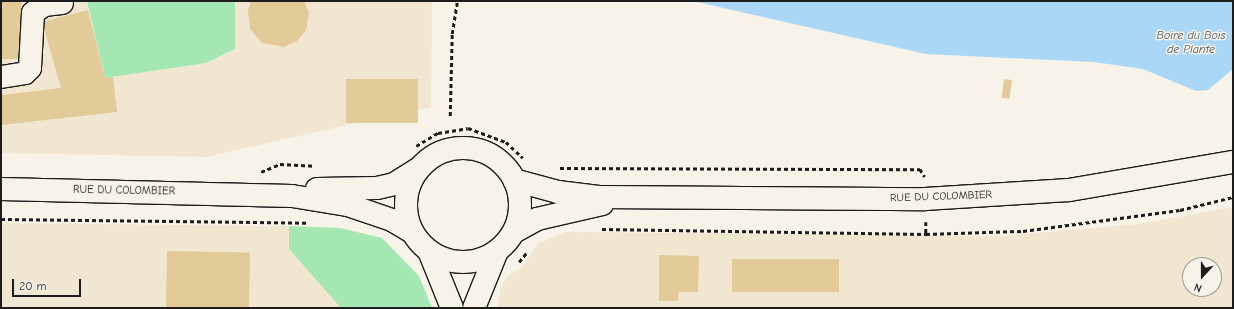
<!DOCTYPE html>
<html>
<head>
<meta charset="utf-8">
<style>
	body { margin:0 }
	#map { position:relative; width:1234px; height:309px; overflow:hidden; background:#f7f3e8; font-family:"Comic Neue",sans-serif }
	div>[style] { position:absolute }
	.built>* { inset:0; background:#f1e7d0 }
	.green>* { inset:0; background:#a4e7b2 }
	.water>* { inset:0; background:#aad7f6 }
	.building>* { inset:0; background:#e3ca99; transform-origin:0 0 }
	.path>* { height:2.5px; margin-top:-1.25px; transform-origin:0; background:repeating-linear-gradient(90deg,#1c1c1c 0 4px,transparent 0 7px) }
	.roads { filter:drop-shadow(1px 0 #1c1c1c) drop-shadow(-1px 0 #1c1c1c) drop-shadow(0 1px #1c1c1c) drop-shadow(0 -1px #1c1c1c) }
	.minor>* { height:22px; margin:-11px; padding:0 11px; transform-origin:11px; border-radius:11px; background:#f7f3e8 }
	.major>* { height:22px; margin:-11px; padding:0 11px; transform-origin:11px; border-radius:11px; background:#f7f3e8 }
	.major>.ring { margin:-11px; padding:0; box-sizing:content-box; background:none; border:22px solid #f7f3e8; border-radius:50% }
	span { translate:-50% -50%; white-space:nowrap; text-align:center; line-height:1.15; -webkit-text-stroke:3px #f7f3e8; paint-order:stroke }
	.street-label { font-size:11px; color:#1c1c1c }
	.water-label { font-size:12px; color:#47545d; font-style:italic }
	.frame { position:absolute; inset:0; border:2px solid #1c1c1c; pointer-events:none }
	.north { position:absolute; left:1182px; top:257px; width:40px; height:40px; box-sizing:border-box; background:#f7f3e8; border:1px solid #9f9d96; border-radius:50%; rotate:201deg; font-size:11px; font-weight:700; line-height:16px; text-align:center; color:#1c1c1c }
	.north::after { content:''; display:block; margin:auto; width:14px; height:18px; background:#1c1c1c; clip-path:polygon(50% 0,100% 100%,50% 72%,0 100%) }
	.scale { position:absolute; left:12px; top:279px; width:69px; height:18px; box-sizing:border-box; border:2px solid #1c1c1c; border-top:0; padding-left:5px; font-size:12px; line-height:14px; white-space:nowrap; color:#1c1c1c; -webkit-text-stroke:3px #f7f3e8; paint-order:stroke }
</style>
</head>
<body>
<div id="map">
	<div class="built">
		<i style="clip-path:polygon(1px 1px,87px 1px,105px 78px,206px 63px,235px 49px,235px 1px,432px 1px,431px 107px,418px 110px,418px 123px,356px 123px,206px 157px,1px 153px)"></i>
		<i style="clip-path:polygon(evenodd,1233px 207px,1233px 308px,497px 308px,501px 286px,509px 275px,522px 267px,539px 243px,565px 232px,1002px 236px,1138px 224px,1233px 207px,1190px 265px,1214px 265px,1214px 289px,1190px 289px,1190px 265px)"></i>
		<i style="clip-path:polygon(1px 223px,289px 226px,289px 249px,341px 308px,1px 308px)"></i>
	</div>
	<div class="green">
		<i style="clip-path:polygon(87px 1px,235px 1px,235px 49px,206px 63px,105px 78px)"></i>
		<i style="clip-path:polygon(289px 226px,340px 228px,382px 238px,419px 276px,432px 308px,341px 308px,289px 249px)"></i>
	</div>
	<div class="water">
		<i style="clip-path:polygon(693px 1px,1233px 1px,1233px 69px,1208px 90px,1196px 91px,1143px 69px,1094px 62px,926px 54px)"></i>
	</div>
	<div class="building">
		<i style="left:1px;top:1px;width:20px;height:58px"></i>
		<i style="clip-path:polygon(251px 1px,304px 1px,309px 13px,306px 30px,297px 41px,284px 47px,262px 43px,250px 29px,248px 10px)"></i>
		<i style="clip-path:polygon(88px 10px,105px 78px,113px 77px,117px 112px,1px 125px,1px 95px,61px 88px,42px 22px)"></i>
		<i style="left:346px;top:79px;width:72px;height:44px"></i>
		<i style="left:1004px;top:79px;width:8px;height:19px;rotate:7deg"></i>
		<i style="left:167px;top:251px;width:83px;height:57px;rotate:1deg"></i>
		<i style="clip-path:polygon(659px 255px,699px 256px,698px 292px,679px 292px,678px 301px,659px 301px)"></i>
		<i style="left:732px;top:259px;width:107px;height:33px"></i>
	</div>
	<div class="path">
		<i style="left:450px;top:116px;width:82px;rotate:-88.6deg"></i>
		<i style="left:452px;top:34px;width:33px;rotate:-81deg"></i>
		<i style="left:416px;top:146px;width:26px;rotate:-31deg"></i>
		<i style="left:438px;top:133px;width:30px;rotate:-9deg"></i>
		<i style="left:468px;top:128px;width:40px;rotate:20.2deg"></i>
		<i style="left:506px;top:142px;width:23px;rotate:43deg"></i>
		<i style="left:560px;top:168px;width:360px;rotate:0.2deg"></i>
		<i style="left:920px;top:169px;width:9px;rotate:58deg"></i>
		<i style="left:261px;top:172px;width:21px;rotate:-23deg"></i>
		<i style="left:280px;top:164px;width:34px;rotate:3deg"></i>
		<i style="left:1px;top:219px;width:307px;rotate:0.7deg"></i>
		<i style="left:926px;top:222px;width:12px;rotate:90deg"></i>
		<i style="left:602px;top:229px;width:324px;rotate:0.9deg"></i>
		<i style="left:926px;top:234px;width:97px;rotate:-1.8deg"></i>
		<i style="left:1023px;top:231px;width:158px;rotate:-7.6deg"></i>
		<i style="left:1180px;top:210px;width:55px;rotate:-13.8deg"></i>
		<i style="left:519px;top:262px;width:13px;rotate:-51deg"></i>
	</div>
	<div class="roads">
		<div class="minor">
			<i style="left:1px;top:77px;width:24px;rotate:-9deg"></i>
			<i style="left:25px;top:73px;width:7px;rotate:-45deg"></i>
			<i style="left:30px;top:68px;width:55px;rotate:-86.9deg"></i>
			<i style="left:33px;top:13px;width:14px;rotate:-36deg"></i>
			<i style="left:44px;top:5px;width:18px;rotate:-6deg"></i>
			<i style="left:429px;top:251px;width:61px;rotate:68deg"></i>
			<i style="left:474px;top:308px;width:61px;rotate:-68deg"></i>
		</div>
		<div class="major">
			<i class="ring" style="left:406px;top:148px;width:92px;height:92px"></i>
			<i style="left:514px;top:180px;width:46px;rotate:15.3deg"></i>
			<i style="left:558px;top:192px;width:41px;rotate:7deg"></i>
			<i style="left:599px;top:197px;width:326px;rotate:0.4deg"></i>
			<i style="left:925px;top:199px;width:144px;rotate:-3.6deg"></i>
			<i style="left:1069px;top:190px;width:166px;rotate:-9.7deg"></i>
			<i style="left:1px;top:189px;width:291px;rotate:1.4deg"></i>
			<i style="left:292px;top:196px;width:57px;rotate:9.1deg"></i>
			<i style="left:348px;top:205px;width:46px;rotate:18.8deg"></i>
			<i style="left:392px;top:220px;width:23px;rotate:31deg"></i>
			<i style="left:317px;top:189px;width:60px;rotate:-1deg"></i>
			<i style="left:377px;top:188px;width:17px;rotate:-13deg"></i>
			<i style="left:394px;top:184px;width:28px;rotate:-32deg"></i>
			<i style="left:514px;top:232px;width:26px;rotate:-29deg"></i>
			<i style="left:537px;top:219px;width:67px;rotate:-13deg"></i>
		</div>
	</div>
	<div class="street-label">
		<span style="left:124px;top:191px;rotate:1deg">RUE DU COLOMBIER</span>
		<span style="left:941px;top:197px;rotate:-2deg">RUE DU COLOMBIER</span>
	</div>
	<div class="water-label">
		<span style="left:1191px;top:43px">Boire du Bois<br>de Plante</span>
	</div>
	<div class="frame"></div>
	<div class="north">N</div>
	<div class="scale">20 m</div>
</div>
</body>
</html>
